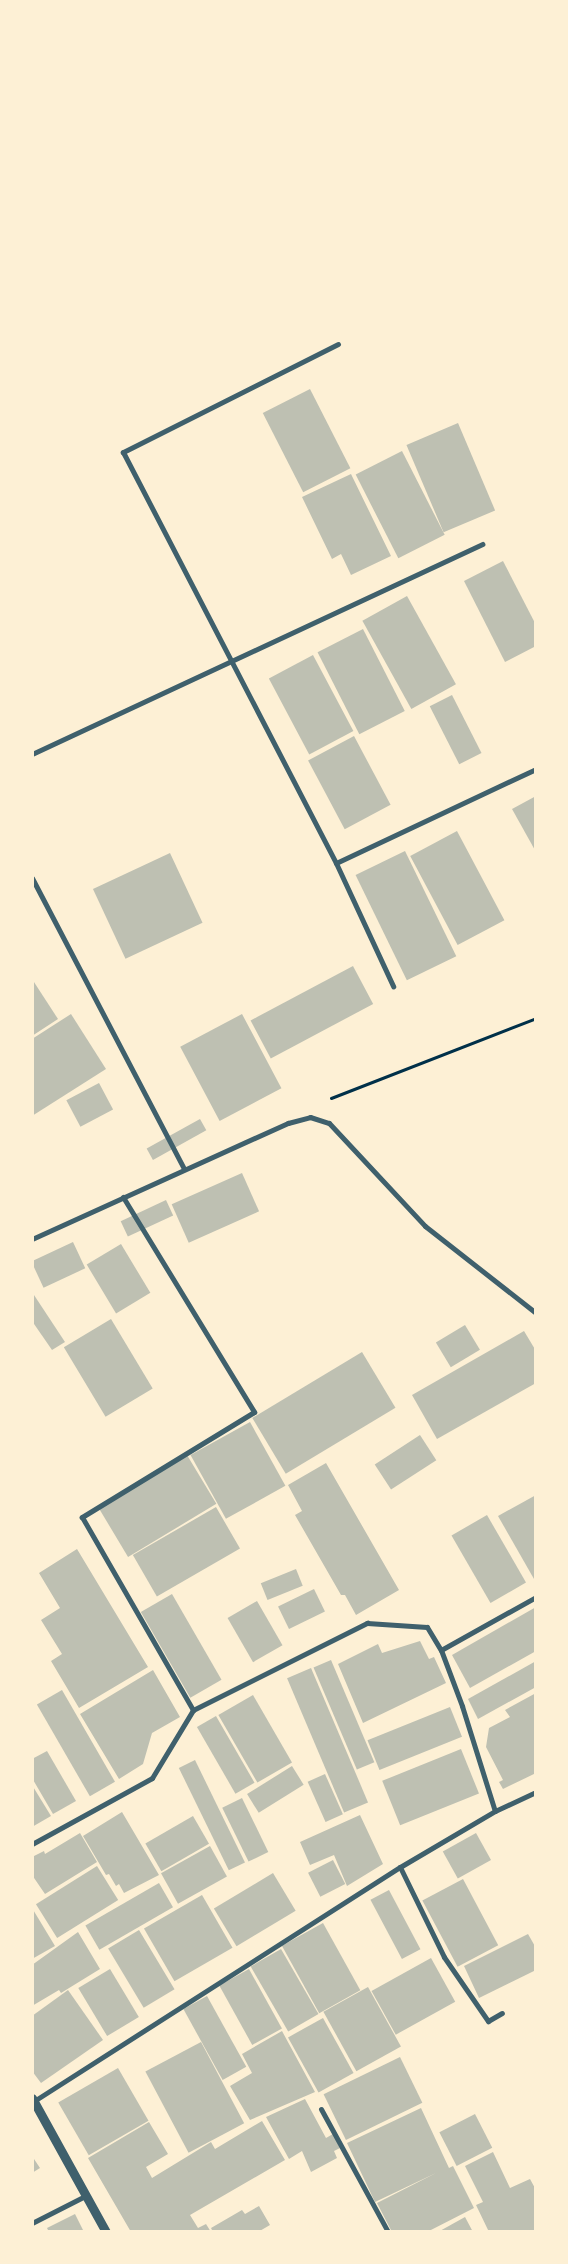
<!DOCTYPE html>
<html>
<head>
<meta charset="utf-8">
<style>
	body { margin:0 }
	#map { position:relative; width:568px; height:2264px; overflow:hidden; background:#fdf0d5; font-family:Commissioner,sans-serif }
	div>[style] { position:absolute }
	.building>* { inset:0; background:#bec0b2; transform-origin:0 0 }
	.path>* { height:3px; margin:-1.5px; padding:0 1.5px; transform-origin:1.5px; border-radius:1.5px; background:#003049 }
	.minor>* { height:5px; margin:-2.5px; padding:0 2.5px; transform-origin:2.5px; border-radius:2.5px; background:#3f606c }
	.tertiary>* { height:9px; margin:-4.5px; padding:0 4.5px; transform-origin:4.5px; border-radius:4.5px; background:#3f606c }
	span { translate:-50% -50%; white-space:nowrap; text-align:center; line-height:1.15; -webkit-text-stroke:5px #fdf0d5; paint-order:stroke }
	.frame { position:absolute; inset:0; border:34px solid #fdf0d5; pointer-events:none }
</style>
</head>
<body>
<div id="map">
	<div class="building">
		<i style="left:310px;top:389px;width:89px;height:53px;rotate:63deg"></i>
		<i style="left:458px;top:423px;width:95px;height:56px;rotate:67deg"></i>
		<i style="left:402px;top:451px;width:94px;height:52px;rotate:63deg"></i>
		<i style="clip-path:polygon(351px 474px,391px 556px,351px 575px,341px 554px,332px 559px,302px 497px)"></i>
		<i style="clip-path:polygon(503px 561px,536px 625px,536px 646px,505px 662px,464px 581px)"></i>
		<i style="left:407px;top:596px;width:101px;height:51px;rotate:61deg"></i>
		<i style="left:363px;top:629px;width:92px;height:51px;rotate:63deg"></i>
		<i style="left:313px;top:655px;width:86px;height:50px;rotate:62deg"></i>
		<i style="left:452px;top:695px;width:65px;height:25px;rotate:63deg"></i>
		<i style="left:354px;top:736px;width:78px;height:52px;rotate:62deg"></i>
		<i style="clip-path:polygon(536px 796px,536px 852px,512px 809px)"></i>
		<i style="left:457px;top:831px;width:101px;height:53px;rotate:62deg"></i>
		<i style="left:405px;top:851px;width:117px;height:55px;rotate:64deg"></i>
		<i style="left:170px;top:853px;width:77px;height:85px;rotate:65deg"></i>
		<i style="left:353px;top:966px;width:43px;height:116px;rotate:62deg"></i>
		<i style="clip-path:polygon(32px 979px,58px 1019px,32px 1036px)"></i>
		<i style="clip-path:polygon(71px 1014px,106px 1069px,32px 1116px,32px 1039px)"></i>
		<i style="left:242px;top:1014px;width:84px;height:70px;rotate:62deg"></i>
		<i style="left:99px;top:1083px;width:30px;height:37px;rotate:62deg"></i>
		<i style="left:200px;top:1119px;width:13px;height:61px;rotate:61deg"></i>
		<i style="left:242px;top:1173px;width:42px;height:77px;rotate:66deg"></i>
		<i style="left:166px;top:1200px;width:17px;height:50px;rotate:65deg"></i>
		<i style="left:73px;top:1242px;width:29px;height:46px;rotate:65deg"></i>
		<i style="left:121px;top:1244px;width:57px;height:40px;rotate:59deg"></i>
		<i style="clip-path:polygon(32px 1292px,65px 1342px,52px 1350px,32px 1321px)"></i>
		<i style="left:111px;top:1319px;width:81px;height:55px;rotate:59deg"></i>
		<i style="left:465px;top:1325px;width:29px;height:34px;rotate:59deg"></i>
		<i style="clip-path:polygon(524px 1331px,536px 1351px,536px 1383px,437px 1439px,412px 1395px)"></i>
		<i style="left:362px;top:1352px;width:65px;height:128px;rotate:59deg"></i>
		<i style="left:250px;top:1422px;width:73px;height:68px;rotate:61deg"></i>
		<i style="left:420px;top:1435px;width:30px;height:54px;rotate:57deg"></i>
		<i style="left:187px;top:1455px;width:57px;height:103px;rotate:59deg"></i>
		<i style="clip-path:polygon(326px 1463px,399px 1590px,356px 1615px,345px 1595px,341px 1595px,295px 1515px,302px 1511px,288px 1485px)"></i>
		<i style="clip-path:polygon(536px 1495px,536px 1578px,534px 1579px,498px 1516px)"></i>
		<i style="left:216px;top:1507px;width:48px;height:96px;rotate:60deg"></i>
		<i style="left:487px;top:1515px;width:78px;height:41px;rotate:60deg"></i>
		<i style="clip-path:polygon(77px 1549px,148px 1667px,79px 1708px,51px 1661px,62px 1654px,41px 1620px,60px 1608px,39px 1573px)"></i>
		<i style="left:296px;top:1569px;width:18px;height:38px;rotate:68deg"></i>
		<i style="left:314px;top:1589px;width:25px;height:40px;rotate:64deg"></i>
		<i style="left:172px;top:1594px;width:99px;height:36px;rotate:60deg"></i>
		<i style="left:257px;top:1601px;width:51px;height:34px;rotate:60deg"></i>
		<i style="clip-path:polygon(536px 1607px,536px 1651px,470px 1688px,452px 1655px)"></i>
		<i style="clip-path:polygon(420px 1641px,429px 1659px,434px 1657px,446px 1683px,363px 1723px,338px 1664px,378px 1644px,382px 1653px)"></i>
		<i style="left:331px;top:1660px;width:111px;height:19px;rotate:67deg"></i>
		<i style="clip-path:polygon(536px 1661px,536px 1687px,478px 1719px,468px 1699px)"></i>
		<i style="left:311px;top:1668px;width:146px;height:26px;rotate:67deg"></i>
		<i style="clip-path:polygon(153px 1670px,180px 1717px,152px 1733px,143px 1764px,119px 1779px,80px 1714px)"></i>
		<i style="left:62px;top:1690px;width:106px;height:29px;rotate:60deg"></i>
		<i style="clip-path:polygon(536px 1693px,536px 1773px,503px 1789px,499px 1782px,503px 1780px,486px 1747px,489px 1728px,510px 1717px,505px 1710px)"></i>
		<i style="left:253px;top:1695px;width:78px;height:40px;rotate:60deg"></i>
		<i style="left:450px;top:1707px;width:32px;height:89px;rotate:68deg"></i>
		<i style="left:216px;top:1716px;width:77px;height:22px;rotate:60deg"></i>
		<i style="left:461px;top:1749px;width:48px;height:85px;rotate:68deg"></i>
		<i style="clip-path:polygon(47px 1751px,76px 1801px,53px 1814px,32px 1778px,32px 1759px)"></i>
		<i style="left:195px;top:1760px;width:114px;height:18px;rotate:64deg"></i>
		<i style="left:292px;top:1766px;width:22px;height:53px;rotate:58deg"></i>
		<i style="left:325px;top:1774px;width:44px;height:19px;rotate:66deg"></i>
		<i style="clip-path:polygon(32px 1785px,51px 1816px,32px 1827px)"></i>
		<i style="left:242px;top:1798px;width:60px;height:22px;rotate:64deg"></i>
		<i style="clip-path:polygon(122px 1812px,159px 1875px,124px 1893px,119px 1884px,116px 1886px,109px 1874px,106px 1875px,83px 1836px)"></i>
		<i style="clip-path:polygon(360px 1815px,383px 1864px,347px 1886px,334px 1855px,310px 1865px,300px 1842px)"></i>
		<i style="left:193px;top:1816px;width:32px;height:55px;rotate:60deg"></i>
		<i style="clip-path:polygon(80px 1833px,97px 1862px,45px 1894px,32px 1875px,32px 1857px,44px 1851px,45px 1854px)"></i>
		<i style="left:476px;top:1833px;width:31px;height:38px;rotate:61deg"></i>
		<i style="left:210px;top:1846px;width:35px;height:56px;rotate:61deg"></i>
		<i style="left:333px;top:1860px;width:27px;height:28px;rotate:63deg"></i>
		<i style="left:97px;top:1866px;width:40px;height:72px;rotate:58deg"></i>
		<i style="left:273px;top:1873px;width:44px;height:69px;rotate:59deg"></i>
		<i style="left:463px;top:1879px;width:75px;height:46px;rotate:62deg"></i>
		<i style="left:159px;top:1883px;width:28px;height:85px;rotate:60deg"></i>
		<i style="left:389px;top:1890px;width:67px;height:21px;rotate:62deg"></i>
		<i style="left:202px;top:1895px;width:61px;height:67px;rotate:60deg"></i>
		<i style="clip-path:polygon(32px 1908px,55px 1946px,32px 1959px)"></i>
		<i style="left:323px;top:1923px;width:77px;height:47px;rotate:61deg"></i>
		<i style="left:139px;top:1930px;width:69px;height:36px;rotate:59deg"></i>
		<i style="clip-path:polygon(78px 1932px,100px 1969px,61px 1993px,59px 1990px,32px 2006px,32px 1965px)"></i>
		<i style="clip-path:polygon(528px 1934px,536px 1948px,536px 1970px,479px 1998px,464px 1966px)"></i>
		<i style="left:281px;top:1949px;width:75px;height:35px;rotate:60deg"></i>
		<i style="left:431px;top:1958px;width:50px;height:68px;rotate:61deg"></i>
		<i style="left:110px;top:1969px;width:56px;height:37px;rotate:59deg"></i>
		<i style="left:249px;top:1969px;width:68px;height:34px;rotate:61deg"></i>
		<i style="left:368px;top:1987px;width:68px;height:51px;rotate:61deg"></i>
		<i style="clip-path:polygon(68px 1990px,103px 2040px,41px 2083px,32px 2071px,32px 2016px)"></i>
		<i style="left:207px;top:1996px;width:81px;height:27px;rotate:61deg"></i>
		<i style="left:323px;top:2018px;width:63px;height:40px;rotate:61deg"></i>
		<i style="clip-path:polygon(282px 2031px,315px 2092px,250px 2120px,230px 2086px,252px 2073px,242px 2054px)"></i>
		<i style="left:201px;top:2042px;width:92px;height:63px;rotate:62deg"></i>
		<i style="left:400px;top:2057px;width:51px;height:85px;rotate:64deg"></i>
		<i style="left:118px;top:2068px;width:61px;height:69px;rotate:60deg"></i>
		<i style="clip-path:polygon(305px 2099px,326px 2138px,333px 2134px,340px 2148px,334px 2151px,337px 2158px,311px 2172px,302px 2151px,289px 2159px,266px 2117px)"></i>
		<i style="clip-path:polygon(421px 2108px,449px 2168px,453px 2166px,474px 2208px,427px 2232px,392px 2232px,377px 2203px,436px 2173px,375px 2202px,347px 2143px)"></i>
		<i style="left:475px;top:2114px;width:38px;height:40px;rotate:63deg"></i>
		<i style="clip-path:polygon(262px 2121px,285px 2160px,190px 2215px,198px 2228px,206px 2224px,211px 2232px,131px 2232px,88px 2158px,149px 2122px,168px 2154px,146px 2167px,152px 2178px,211px 2142px,215px 2149px)"></i>
		<i style="clip-path:polygon(493px 2152px,510px 2188px,530px 2179px,536px 2190px,536px 2232px,489px 2232px,476px 2205px,483px 2202px,465px 2166px)"></i>
		<i style="clip-path:polygon(32px 2156px,40px 2168px,32px 2173px)"></i>
		<i style="clip-path:polygon(259px 2206px,270px 2225px,258px 2232px,213px 2232px,211px 2228px,242px 2210px,245px 2214px)"></i>
		<i style="clip-path:polygon(75px 2214px,84px 2232px,49px 2232px,47px 2228px)"></i>
		<i style="clip-path:polygon(465px 2217px,473px 2232px,438px 2232px)"></i>
	</div>
	<div class="path">
		<i style="left:331px;top:1098px;width:220px;rotate:-21.3deg"></i>
	</div>
	<div class="minor">
		<i style="left:338px;top:344px;width:241px;rotate:153.3deg"></i>
		<i style="left:123px;top:452px;width:463px;rotate:62.6deg"></i>
		<i style="left:336px;top:863px;width:136px;rotate:65.1deg"></i>
		<i style="left:32px;top:754px;width:497px;rotate:-25deg"></i>
		<i style="left:336px;top:863px;width:221px;rotate:-25.2deg"></i>
		<i style="left:32px;top:878px;width:328px;rotate:62.4deg"></i>
		<i style="left:123px;top:1197px;width:252px;rotate:58.6deg"></i>
		<i style="left:254px;top:1412px;width:202px;rotate:148.6deg"></i>
		<i style="left:82px;top:1517px;width:223px;rotate:60.1deg"></i>
		<i style="left:32px;top:1239px;width:281px;rotate:-24.4deg"></i>
		<i style="left:288px;top:1123px;width:23px;rotate:-15deg"></i>
		<i style="left:310px;top:1117px;width:20px;rotate:18deg"></i>
		<i style="left:329px;top:1123px;width:141px;rotate:47deg"></i>
		<i style="left:425px;top:1226px;width:141px;rotate:38.1deg"></i>
		<i style="left:441px;top:1650px;width:109px;rotate:-29.2deg"></i>
		<i style="left:32px;top:1844px;width:137px;rotate:-28.8deg"></i>
		<i style="left:152px;top:1778px;width:79px;rotate:-58.9deg"></i>
		<i style="left:193px;top:1710px;width:195px;rotate:-26.6deg"></i>
		<i style="left:367px;top:1623px;width:60px;rotate:3.8deg"></i>
		<i style="left:427px;top:1627px;width:27px;rotate:59deg"></i>
		<i style="left:441px;top:1650px;width:60px;rotate:69.4deg"></i>
		<i style="left:462px;top:1706px;width:110px;rotate:72.6deg"></i>
		<i style="left:400px;top:1867px;width:100px;rotate:63.9deg"></i>
		<i style="left:444px;top:1957px;width:78px;rotate:55.5deg"></i>
		<i style="left:488px;top:2021px;width:16px;rotate:-30deg"></i>
		<i style="left:34px;top:2101px;width:434px;rotate:-32.6deg"></i>
		<i style="left:400px;top:1867px;width:110px;rotate:-30.5deg"></i>
		<i style="left:495px;top:1811px;width:45px;rotate:-24.9deg"></i>
		<i style="left:321px;top:2109px;width:140px;rotate:61.4deg"></i>
		<i style="left:32px;top:2223px;width:59px;rotate:-27deg"></i>
	</div>
	<div class="tertiary">
		<i style="left:32px;top:2098px;width:153px;rotate:61.1deg"></i>
	</div>
	<div class="frame"></div>
</div>
</body>
</html>
